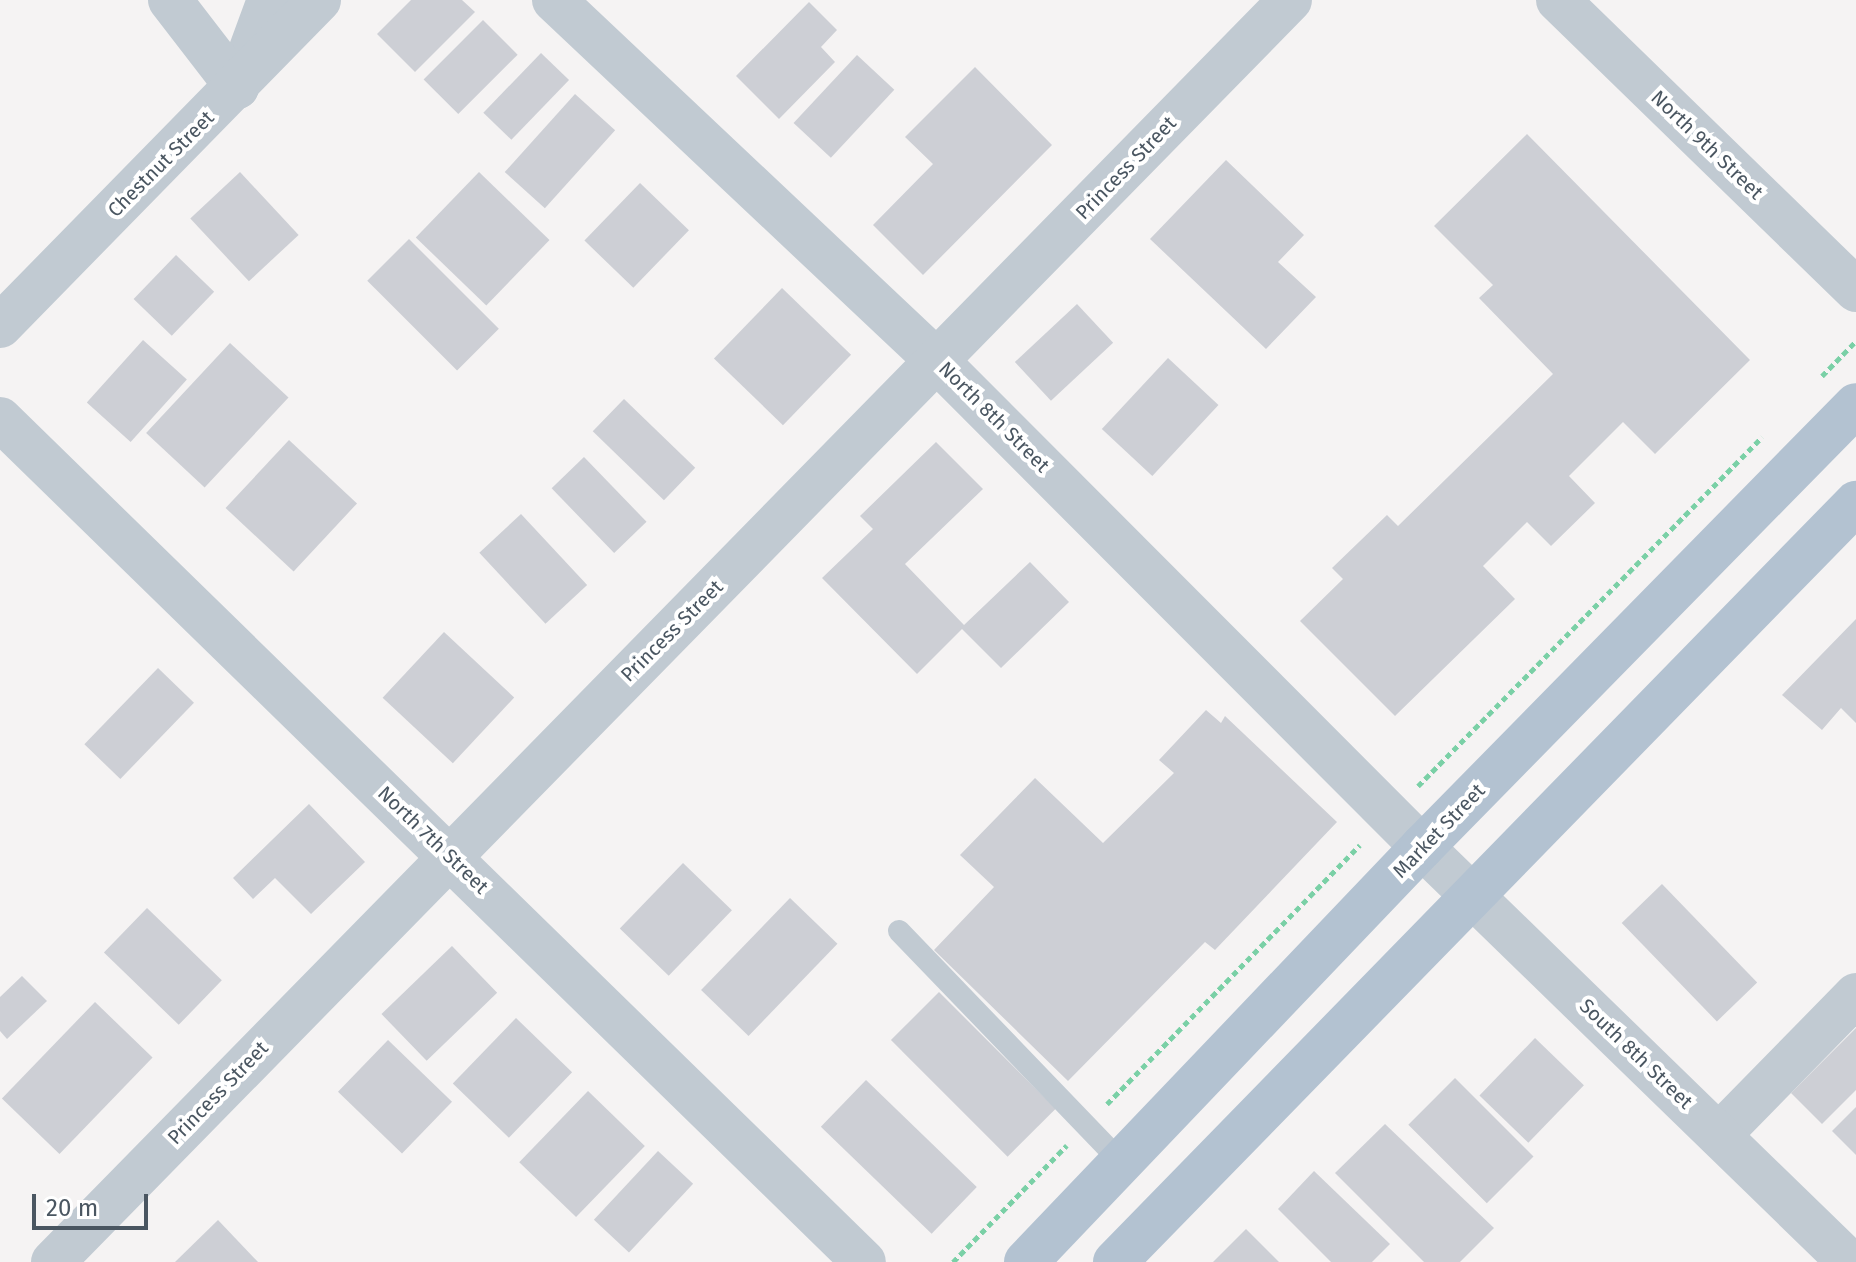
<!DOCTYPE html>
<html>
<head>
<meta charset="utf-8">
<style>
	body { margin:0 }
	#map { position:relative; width:1856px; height:1262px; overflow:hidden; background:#f5f3f3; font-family:"Fira Sans",sans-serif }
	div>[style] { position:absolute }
	.building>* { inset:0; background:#cdcfd5; transform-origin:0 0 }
	.path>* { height:5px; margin-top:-2.5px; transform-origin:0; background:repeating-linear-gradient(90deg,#7ad0a6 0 6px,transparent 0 10px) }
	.service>* { height:22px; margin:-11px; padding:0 11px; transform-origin:11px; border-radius:11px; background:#c1cad2 }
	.minor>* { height:44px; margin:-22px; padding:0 22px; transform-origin:22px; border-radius:22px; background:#c1cad2 }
	.tertiary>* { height:44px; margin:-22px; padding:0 22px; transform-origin:22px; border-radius:22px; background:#c1cad2 }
	.primary>* { height:44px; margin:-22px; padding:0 22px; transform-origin:22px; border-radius:22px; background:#b3c2d1 }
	span { translate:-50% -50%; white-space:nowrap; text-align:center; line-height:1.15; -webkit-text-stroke:8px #fff; paint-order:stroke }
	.street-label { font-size:20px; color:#4a5661 }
	.scale { position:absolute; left:32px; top:1194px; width:116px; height:36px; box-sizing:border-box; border:4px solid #4a5661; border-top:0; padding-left:10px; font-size:24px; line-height:28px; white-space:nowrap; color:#4a5661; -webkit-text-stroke:6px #fff; paint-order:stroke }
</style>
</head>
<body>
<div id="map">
	<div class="building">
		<i style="clip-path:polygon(411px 0,462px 0,475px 12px,415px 72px,377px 34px)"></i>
		<i style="clip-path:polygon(809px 2px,837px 30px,821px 47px,835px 62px,779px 119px,736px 76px)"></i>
		<i style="left:483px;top:20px;width:49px;height:84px;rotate:45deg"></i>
		<i style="left:541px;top:53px;width:39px;height:83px;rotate:44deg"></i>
		<i style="left:857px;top:55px;width:51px;height:93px;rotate:43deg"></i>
		<i style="clip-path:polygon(975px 67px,1052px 145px,923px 275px,873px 225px,933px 164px,905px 137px)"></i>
		<i style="left:575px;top:94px;width:54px;height:105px;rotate:42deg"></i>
		<i style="clip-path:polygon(1527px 134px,1750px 360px,1655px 454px,1623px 422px,1569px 476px,1595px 503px,1551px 546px,1527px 522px,1483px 566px,1515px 599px,1395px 716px,1300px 621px,1343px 579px,1332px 568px,1387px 515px,1398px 526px,1553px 374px,1479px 298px,1493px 285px,1434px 226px)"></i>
		<i style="clip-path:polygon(1226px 160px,1304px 235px,1278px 262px,1316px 297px,1266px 349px,1150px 239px)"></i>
		<i style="left:240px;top:172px;width:86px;height:68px;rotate:47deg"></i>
		<i style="left:479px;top:172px;width:98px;height:91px;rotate:44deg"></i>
		<i style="left:640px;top:183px;width:68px;height:80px;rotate:44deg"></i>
		<i style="left:409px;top:239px;width:127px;height:59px;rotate:45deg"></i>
		<i style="left:176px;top:255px;width:53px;height:61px;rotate:44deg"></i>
		<i style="left:782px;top:288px;width:96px;height:98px;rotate:44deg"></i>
		<i style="left:1077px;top:304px;width:53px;height:85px;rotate:47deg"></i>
		<i style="left:143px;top:340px;width:59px;height:84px;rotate:42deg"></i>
		<i style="left:230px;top:343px;width:80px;height:123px;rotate:43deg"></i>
		<i style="left:1168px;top:358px;width:69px;height:97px;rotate:43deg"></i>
		<i style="left:624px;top:399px;width:99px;height:45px;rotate:44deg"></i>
		<i style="left:289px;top:440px;width:93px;height:93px;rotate:43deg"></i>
		<i style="clip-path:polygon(936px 442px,983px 489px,905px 564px,964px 625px,1030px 562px,1069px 602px,1001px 668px,962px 629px,917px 674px,822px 578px,873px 529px,860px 516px)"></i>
		<i style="left:584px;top:457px;width:90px;height:45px;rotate:46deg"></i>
		<i style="left:521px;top:514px;width:97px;height:57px;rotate:47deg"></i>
		<i style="clip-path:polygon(1856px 619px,1856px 723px,1841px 708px,1822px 730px,1782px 695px)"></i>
		<i style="left:444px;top:632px;width:96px;height:90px;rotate:43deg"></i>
		<i style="left:158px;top:668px;width:50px;height:106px;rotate:44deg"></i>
		<i style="clip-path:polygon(1206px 710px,1221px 723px,1225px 716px,1337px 822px,1215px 950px,1205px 942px,1068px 1081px,934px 950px,994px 887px,960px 855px,1035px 778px,1103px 843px,1174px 773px,1159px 760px)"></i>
		<i style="clip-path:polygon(309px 804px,365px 862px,311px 914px,275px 878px,253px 899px,233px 878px)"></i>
		<i style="left:683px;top:863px;width:68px;height:91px;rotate:44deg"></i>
		<i style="left:1662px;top:884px;width:137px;height:56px;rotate:46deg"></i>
		<i style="left:790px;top:898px;width:66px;height:128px;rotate:44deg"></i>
		<i style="left:147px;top:908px;width:104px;height:62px;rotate:44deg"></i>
		<i style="left:452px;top:946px;width:65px;height:98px;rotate:46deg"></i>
		<i style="clip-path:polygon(22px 976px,47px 1001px,7px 1039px,0 1031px,0 997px)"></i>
		<i style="left:939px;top:992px;width:165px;height:68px;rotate:45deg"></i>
		<i style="left:95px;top:1002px;width:80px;height:134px;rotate:44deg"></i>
		<i style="left:516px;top:1018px;width:78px;height:91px;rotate:44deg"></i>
		<i style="clip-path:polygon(1856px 1028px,1856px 1090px,1822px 1124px,1791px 1093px)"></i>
		<i style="left:1535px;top:1038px;width:68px;height:80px;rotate:44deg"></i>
		<i style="left:388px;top:1040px;width:89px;height:72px;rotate:44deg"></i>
		<i style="left:1455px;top:1078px;width:111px;height:66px;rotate:45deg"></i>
		<i style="left:866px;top:1080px;width:154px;height:65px;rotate:44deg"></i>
		<i style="left:588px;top:1091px;width:79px;height:99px;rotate:44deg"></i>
		<i style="clip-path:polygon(1856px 1107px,1856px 1155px,1832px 1131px)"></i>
		<i style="clip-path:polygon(1385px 1124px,1494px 1228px,1460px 1262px,1424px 1262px,1335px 1173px)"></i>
		<i style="left:658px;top:1151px;width:48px;height:94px;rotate:43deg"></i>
		<i style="clip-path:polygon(1314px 1171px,1390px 1244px,1372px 1262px,1331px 1262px,1278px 1209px)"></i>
		<i style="clip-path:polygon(218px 1220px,258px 1262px,175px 1262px)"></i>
		<i style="clip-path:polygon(1246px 1229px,1279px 1262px,1213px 1262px)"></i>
	</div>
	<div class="path">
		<i style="left:1822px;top:376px;width:49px;rotate:-45.8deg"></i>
		<i style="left:1418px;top:786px;width:490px;rotate:-45.4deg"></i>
		<i style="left:1107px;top:1104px;width:362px;rotate:-45.7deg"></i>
		<i style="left:953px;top:1262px;width:163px;rotate:-45.7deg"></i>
	</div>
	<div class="service">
		<i style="left:899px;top:931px;width:322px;rotate:46.1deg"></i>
	</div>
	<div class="minor">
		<i style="left:554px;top:0;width:526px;rotate:43.31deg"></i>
		<i style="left:937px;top:361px;width:687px;rotate:45.06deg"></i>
		<i style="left:1558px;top:0;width:416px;rotate:44.2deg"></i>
		<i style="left:237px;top:87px;width:93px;rotate:-69.8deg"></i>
		<i style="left:0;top:419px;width:1207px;rotate:44.3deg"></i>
		<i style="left:1719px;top:1135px;width:196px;rotate:-45.6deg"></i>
		<i style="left:53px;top:1262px;width:1767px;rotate:-45.57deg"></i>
	</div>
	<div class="tertiary">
		<i style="left:170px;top:0;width:110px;rotate:52.4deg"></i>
		<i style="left:0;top:326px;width:456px;rotate:-45.6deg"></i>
		<i style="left:1422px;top:847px;width:595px;rotate:44.18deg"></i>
	</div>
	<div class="primary">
		<i style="left:1026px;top:1262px;width:574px;rotate:-46.34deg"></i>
		<i style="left:1422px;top:847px;width:619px;rotate:-45.52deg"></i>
		<i style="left:1115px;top:1262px;width:1061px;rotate:-45.69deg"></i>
	</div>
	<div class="street-label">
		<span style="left:1707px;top:145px;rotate:44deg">North 9th Street</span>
		<span style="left:161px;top:164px;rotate:-45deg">Chestnut Street</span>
		<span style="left:1126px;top:168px;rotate:-46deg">Princess Street</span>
		<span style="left:994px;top:417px;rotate:45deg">North 8th Street</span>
		<span style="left:672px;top:631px;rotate:-45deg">Princess Street</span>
		<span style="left:1439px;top:831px;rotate:-46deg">Market Street</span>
		<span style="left:433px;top:840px;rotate:44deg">North 7th Street</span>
		<span style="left:1636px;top:1054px;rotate:44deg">South 8th Street</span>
		<span style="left:218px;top:1093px;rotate:-46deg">Princess Street</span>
	</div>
	<div class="scale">20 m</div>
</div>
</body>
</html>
